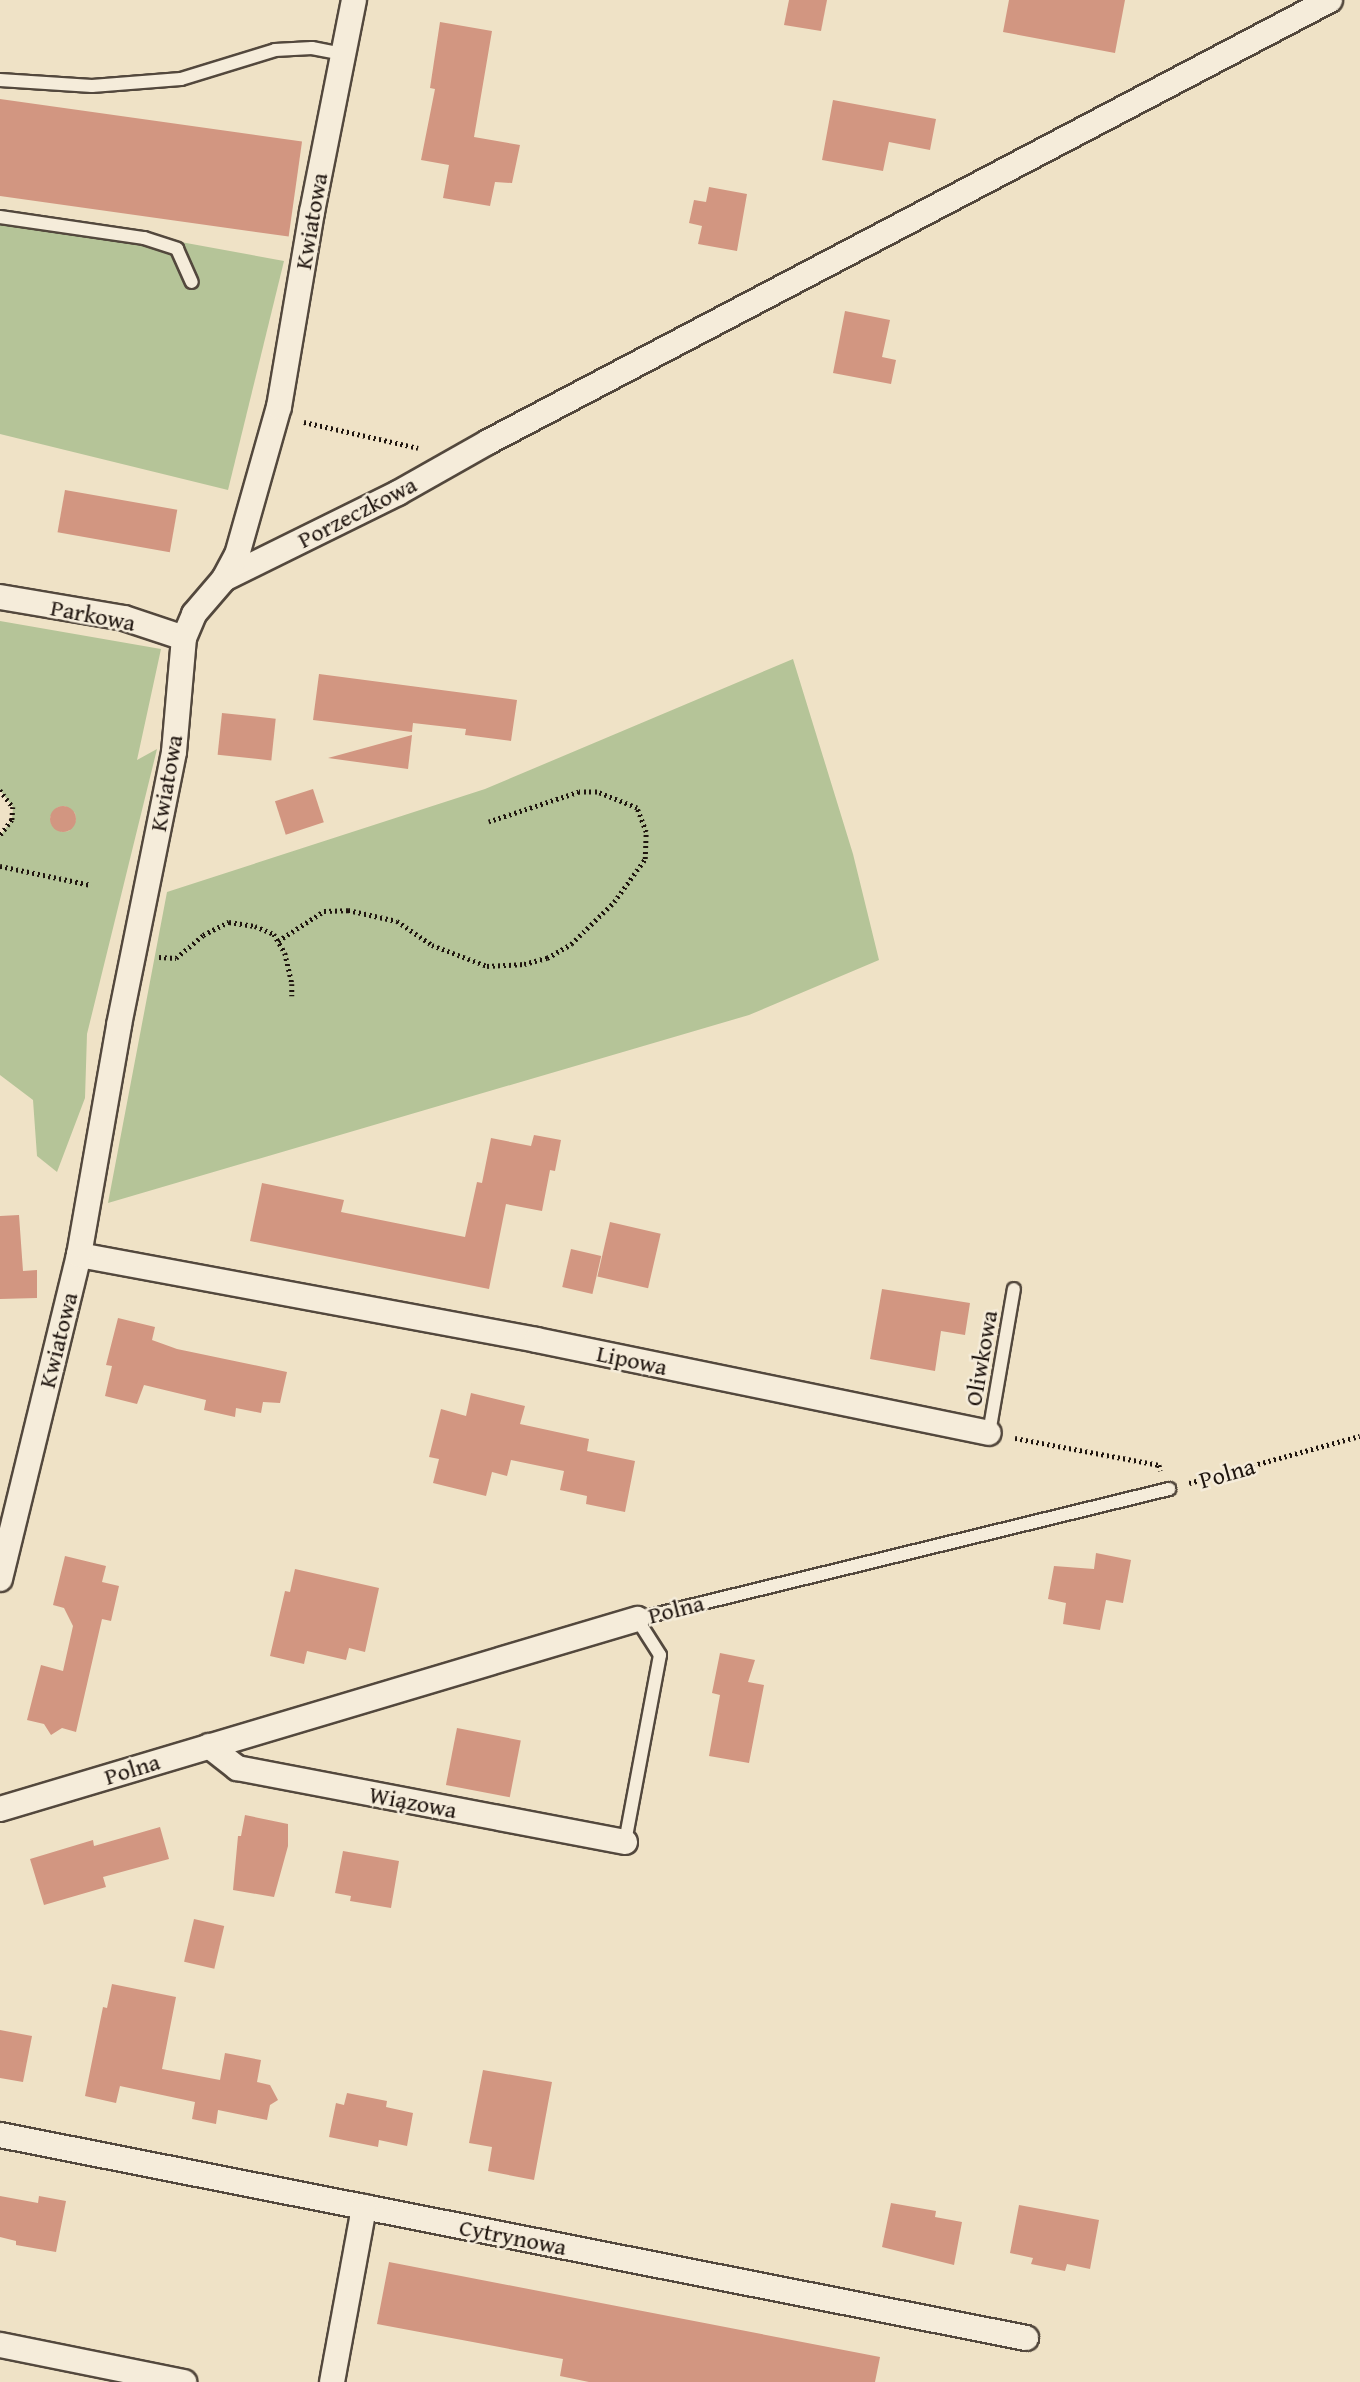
<!DOCTYPE html>
<html>
<head>
<meta charset="utf-8">
<style>
	body { margin:0 }
	#map { position:relative; width:1360px; height:2382px; overflow:hidden; background:#efe2c6; font-family:"Gentium Book Plus",serif }
	div>[style] { position:absolute }
	.green>* { inset:0; background:#b5c498 }
	.building>* { inset:0; background:#d29681; transform-origin:0 0 }
	.round { border-radius:50% }
	.path>* { height:4.5px; margin-top:-2.25px; transform-origin:0; background:repeating-linear-gradient(90deg,#1f150f 0 2px,transparent 0 5.5px) }
	.roads { filter:drop-shadow(2px 0 #53483d) drop-shadow(-2px 0 #53483d) drop-shadow(0 2px #53483d) drop-shadow(0 -2px #53483d) }
	.service>* { height:12px; margin:-6px; padding:0 6px; transform-origin:6px; border-radius:6px; background:#f5ecda }
	.minor>* { height:24px; margin:-12px; padding:0 12px; transform-origin:12px; border-radius:12px; background:#f5ecda }
	span { translate:-50% -50%; white-space:nowrap; text-align:center; line-height:1.15; -webkit-text-stroke:5px #f5ecda; paint-order:stroke }
	.street-label { font-size:24px; color:#1f150f }
</style>
</head>
<body>
<div id="map">
	<div class="green">
		<i style="clip-path:polygon(0 209px,284px 261px,228px 490px,0 434px)"></i>
		<i style="clip-path:polygon(evenodd,0 621px,161px 649px,137px 760px,157px 749px,87px 1034px,85px 1098px,57px 1172px,37px 1156px,33px 1100px,0 1075px,0 836px,12px 820px,13px 807px,0 790px,0 621px,65px 806px,75px 813px,76px 820px,69px 831px,62px 832px,51px 824px,50px 817px,58px 807px,65px 806px)"></i>
		<i style="clip-path:polygon(793px 659px,853px 854px,879px 960px,749px 1015px,108px 1203px,167px 892px,485px 789px)"></i>
	</div>
	<div class="building">
		<i style="clip-path:polygon(789px 0,827px 0,821px 31px,784px 25px)"></i>
		<i style="clip-path:polygon(1009px 0,1125px 0,1115px 53px,1003px 32px)"></i>
		<i style="clip-path:polygon(440px 22px,492px 31px,474px 137px,520px 145px,512px 183px,495px 182px,490px 206px,443px 198px,449px 165px,421px 160px,435px 89px,430px 88px)"></i>
		<i style="left:0;top:99px;width:305px;height:96px;rotate:8deg"></i>
		<i style="clip-path:polygon(833px 100px,936px 119px,930px 150px,889px 142px,883px 171px,822px 160px)"></i>
		<i style="clip-path:polygon(709px 187px,747px 194px,737px 251px,698px 244px,702px 226px,689px 223px,694px 200px,706px 202px)"></i>
		<i style="clip-path:polygon(845px 311px,890px 320px,882px 357px,896px 360px,891px 384px,833px 373px)"></i>
		<i style="left:65px;top:490px;width:114px;height:43px;rotate:10deg"></i>
		<i style="clip-path:polygon(319px 674px,517px 700px,511px 741px,465px 735px,466px 729px,413px 723px,412px 732px,313px 720px)"></i>
		<i style="left:222px;top:713px;width:54px;height:42px;rotate:6deg"></i>
		<i style="clip-path:polygon(412px 735px,408px 769px,328px 758px)"></i>
		<i style="left:313px;top:789px;width:35px;height:40px;rotate:72deg"></i>
		<i class="round" style="left:50px;top:806px;width:26px;height:26px"></i>
		<i style="clip-path:polygon(534px 1135px,561px 1140px,555px 1171px,550px 1170px,542px 1211px,506px 1204px,489px 1289px,250px 1241px,262px 1183px,344px 1200px,341px 1212px,465px 1237px,477px 1182px,482px 1183px,491px 1138px,531px 1146px)"></i>
		<i style="clip-path:polygon(19px 1215px,23px 1271px,37px 1270px,37px 1298px,0 1299px,0 1216px)"></i>
		<i style="left:610px;top:1222px;width:52px;height:56px;rotate:13deg"></i>
		<i style="left:571px;top:1249px;width:31px;height:39px;rotate:13deg"></i>
		<i style="clip-path:polygon(882px 1289px,970px 1303px,965px 1335px,941px 1331px,935px 1371px,870px 1359px)"></i>
		<i style="clip-path:polygon(118px 1318px,155px 1327px,152px 1340px,177px 1349px,287px 1372px,280px 1403px,263px 1402px,261px 1413px,236px 1408px,235px 1417px,204px 1410px,206px 1400px,144px 1385px,137px 1404px,105px 1396px,112px 1366px,106px 1365px)"></i>
		<i style="clip-path:polygon(471px 1393px,525px 1406px,520px 1424px,589px 1439px,587px 1451px,635px 1461px,625px 1512px,586px 1504px,587px 1496px,560px 1490px,564px 1471px,511px 1460px,507px 1476px,492px 1472px,486px 1496px,433px 1483px,439px 1459px,429px 1457px,441px 1409px,466px 1416px)"></i>
		<i style="clip-path:polygon(1096px 1553px,1131px 1560px,1123px 1603px,1106px 1600px,1100px 1630px,1063px 1624px,1066px 1603px,1048px 1599px,1054px 1566px,1094px 1569px)"></i>
		<i style="clip-path:polygon(65px 1556px,106px 1566px,102px 1582px,119px 1586px,111px 1621px,102px 1619px,76px 1732px,62px 1728px,51px 1735px,44px 1724px,27px 1720px,41px 1665px,63px 1671px,73px 1626px,64px 1608px,53px 1605px)"></i>
		<i style="clip-path:polygon(295px 1569px,379px 1588px,365px 1652px,349px 1648px,346px 1660px,307px 1651px,304px 1664px,270px 1656px,285px 1591px,290px 1592px)"></i>
		<i style="clip-path:polygon(720px 1653px,755px 1660px,748px 1682px,764px 1685px,749px 1763px,709px 1756px,720px 1695px,712px 1693px)"></i>
		<i style="left:457px;top:1728px;width:65px;height:58px;rotate:11deg"></i>
		<i style="clip-path:polygon(245px 1815px,288px 1824px,288px 1846px,274px 1897px,233px 1890px,238px 1836px,241px 1836px)"></i>
		<i style="clip-path:polygon(160px 1827px,169px 1859px,103px 1877px,106px 1887px,44px 1905px,30px 1859px,93px 1840px,94px 1846px)"></i>
		<i style="clip-path:polygon(343px 1851px,399px 1861px,391px 1908px,350px 1901px,351px 1896px,335px 1893px)"></i>
		<i style="left:194px;top:1919px;width:31px;height:44px;rotate:13deg"></i>
		<i style="clip-path:polygon(112px 1984px,176px 1997px,162px 2069px,220px 2080px,225px 2053px,261px 2060px,257px 2082px,270px 2085px,278px 2100px,270px 2105px,267px 2120px,218px 2110px,216px 2124px,192px 2119px,195px 2102px,120px 2086px,116px 2103px,85px 2096px,103px 2007px,107px 2008px)"></i>
		<i style="clip-path:polygon(0 2030px,32px 2036px,23px 2082px,0 2078px)"></i>
		<i style="clip-path:polygon(483px 2070px,552px 2082px,534px 2180px,488px 2171px,492px 2147px,469px 2143px)"></i>
		<i style="clip-path:polygon(347px 2093px,387px 2101px,386px 2107px,413px 2113px,407px 2146px,379px 2140px,378px 2147px,329px 2137px,336px 2103px,344px 2105px)"></i>
		<i style="clip-path:polygon(0 2196px,38px 2203px,39px 2196px,66px 2201px,56px 2252px,16px 2245px,16px 2241px,0 2237px)"></i>
		<i style="clip-path:polygon(891px 2203px,936px 2211px,935px 2217px,962px 2222px,954px 2265px,882px 2247px)"></i>
		<i style="clip-path:polygon(1019px 2205px,1099px 2220px,1090px 2269px,1067px 2264px,1065px 2271px,1031px 2264px,1033px 2258px,1010px 2253px)"></i>
		<i style="clip-path:polygon(389px 2262px,880px 2357px,875px 2382px,589px 2382px,560px 2376px,563px 2359px,377px 2324px)"></i>
	</div>
	<div class="path">
		<i style="left:304px;top:422px;width:117px;rotate:12.8deg"></i>
		<i style="left:0;top:790px;width:21px;rotate:53deg"></i>
		<i style="left:13px;top:807px;width:13px;rotate:94deg"></i>
		<i style="left:12px;top:820px;width:20px;rotate:127deg"></i>
		<i style="left:0;top:866px;width:93px;rotate:11.8deg"></i>
		<i style="left:278px;top:941px;width:55px;rotate:-33.1deg"></i>
		<i style="left:324px;top:911px;width:24px;rotate:-2deg"></i>
		<i style="left:348px;top:910px;width:50px;rotate:12.7deg"></i>
		<i style="left:397px;top:921px;width:42px;rotate:34.4deg"></i>
		<i style="left:432px;top:945px;width:59px;rotate:20.9deg"></i>
		<i style="left:487px;top:966px;width:37px;rotate:-3deg"></i>
		<i style="left:524px;top:964px;width:24px;rotate:-15deg"></i>
		<i style="left:547px;top:958px;width:28px;rotate:-30deg"></i>
		<i style="left:571px;top:944px;width:60px;rotate:-44.3deg"></i>
		<i style="left:614px;top:902px;width:53px;rotate:-54.2deg"></i>
		<i style="left:645px;top:859px;width:27px;rotate:-88deg"></i>
		<i style="left:646px;top:832px;width:26px;rotate:-111deg"></i>
		<i style="left:637px;top:808px;width:43px;rotate:-158.2deg"></i>
		<i style="left:597px;top:792px;width:18px;rotate:180deg"></i>
		<i style="left:579px;top:792px;width:95px;rotate:161.6deg"></i>
		<i style="left:159px;top:957px;width:17px;rotate:3deg"></i>
		<i style="left:176px;top:958px;width:35px;rotate:-40deg"></i>
		<i style="left:203px;top:935px;width:29px;rotate:-27deg"></i>
		<i style="left:229px;top:922px;width:26px;rotate:9deg"></i>
		<i style="left:255px;top:926px;width:21px;rotate:23deg"></i>
		<i style="left:274px;top:934px;width:22px;rotate:60deg"></i>
		<i style="left:285px;top:953px;width:32px;rotate:77deg"></i>
		<i style="left:292px;top:984px;width:12px;rotate:90deg"></i>
		<i style="left:1015px;top:1438px;width:147px;rotate:10.6deg"></i>
		<i style="left:1159px;top:1465px;width:6px;rotate:72deg"></i>
		<i style="left:1189px;top:1483px;width:177px;rotate:-15.4deg"></i>
	</div>
	<div class="roads">
		<div class="service">
			<i style="left:0;top:80px;width:92px;rotate:3.7deg"></i>
			<i style="left:92px;top:86px;width:89px;rotate:-4.5deg"></i>
			<i style="left:181px;top:79px;width:98px;rotate:-17.1deg"></i>
			<i style="left:275px;top:50px;width:37px;rotate:-3deg"></i>
			<i style="left:312px;top:48px;width:32px;rotate:11deg"></i>
			<i style="left:0;top:217px;width:146px;rotate:8.3deg"></i>
			<i style="left:144px;top:238px;width:35px;rotate:18deg"></i>
			<i style="left:177px;top:249px;width:36px;rotate:66deg"></i>
			<i style="left:989px;top:1433px;width:146px;rotate:-80.2deg"></i>
			<i style="left:625px;top:1842px;width:190px;rotate:-79.4deg"></i>
			<i style="left:660px;top:1655px;width:43px;rotate:-122.6deg"></i>
			<i style="left:637px;top:1619px;width:548px;rotate:-13.73deg"></i>
		</div>
		<div class="minor">
			<i style="left:224px;top:579px;width:194px;rotate:-26.3deg"></i>
			<i style="left:398px;top:493px;width:103px;rotate:-29.5deg"></i>
			<i style="left:488px;top:442px;width:951px;rotate:-27.7deg"></i>
			<i style="left:0;top:597px;width:126px;rotate:9.6deg"></i>
			<i style="left:124px;top:618px;width:63px;rotate:18.4deg"></i>
			<i style="left:79px;top:1255px;width:465px;rotate:10.5deg"></i>
			<i style="left:536px;top:1340px;width:462px;rotate:11.6deg"></i>
			<i style="left:0;top:1579px;width:333px;rotate:-76.3deg"></i>
			<i style="left:79px;top:1255px;width:233px;rotate:-80.1deg"></i>
			<i style="left:119px;top:1025px;width:278px;rotate:-78.6deg"></i>
			<i style="left:174px;top:752px;width:114px;rotate:-85deg"></i>
			<i style="left:184px;top:638px;width:26px;rotate:-67deg"></i>
			<i style="left:194px;top:614px;width:46px;rotate:-49.4deg"></i>
			<i style="left:224px;top:579px;width:27px;rotate:-62deg"></i>
			<i style="left:237px;top:555px;width:154px;rotate:-74.2deg"></i>
			<i style="left:279px;top:407px;width:198px;rotate:-80.4deg"></i>
			<i style="left:312px;top:212px;width:216px;rotate:-78.8deg"></i>
			<i style="left:209px;top:1746px;width:36px;rotate:38deg"></i>
			<i style="left:237px;top:1768px;width:395px;rotate:10.8deg"></i>
			<i style="left:0;top:1809px;width:665px;rotate:-16.61deg"></i>
			<i style="left:0;top:2135px;width:1046px;rotate:11.19deg"></i>
			<i style="left:0;top:2345px;width:188px;rotate:11.4deg"></i>
			<i style="left:332px;top:2382px;width:178px;rotate:-79.6deg"></i>
		</div>
	</div>
	<div class="street-label">
		<span style="left:311px;top:221px;rotate:-80deg">Kwiatowa</span>
		<span style="left:357px;top:512px;rotate:-27deg">Porzeczkowa</span>
		<span style="left:93px;top:615px;rotate:11deg">Parkowa</span>
		<span style="left:166px;top:783px;rotate:-80deg">Kwiatowa</span>
		<span style="left:58px;top:1340px;rotate:-76deg">Kwiatowa</span>
		<span style="left:981px;top:1358px;rotate:-80deg">Oliwkowa</span>
		<span style="left:632px;top:1360px;rotate:12deg">Lipowa</span>
		<span style="left:1227px;top:1473px;rotate:-16deg">Polna</span>
		<span style="left:676px;top:1609px;rotate:-14deg">Polna</span>
		<span style="left:132px;top:1769px;rotate:-17deg">Polna</span>
		<span style="left:413px;top:1802px;rotate:11deg">Wiązowa</span>
		<span style="left:513px;top:2237px;rotate:11deg">Cytrynowa</span>
	</div>
</div>
</body>
</html>
